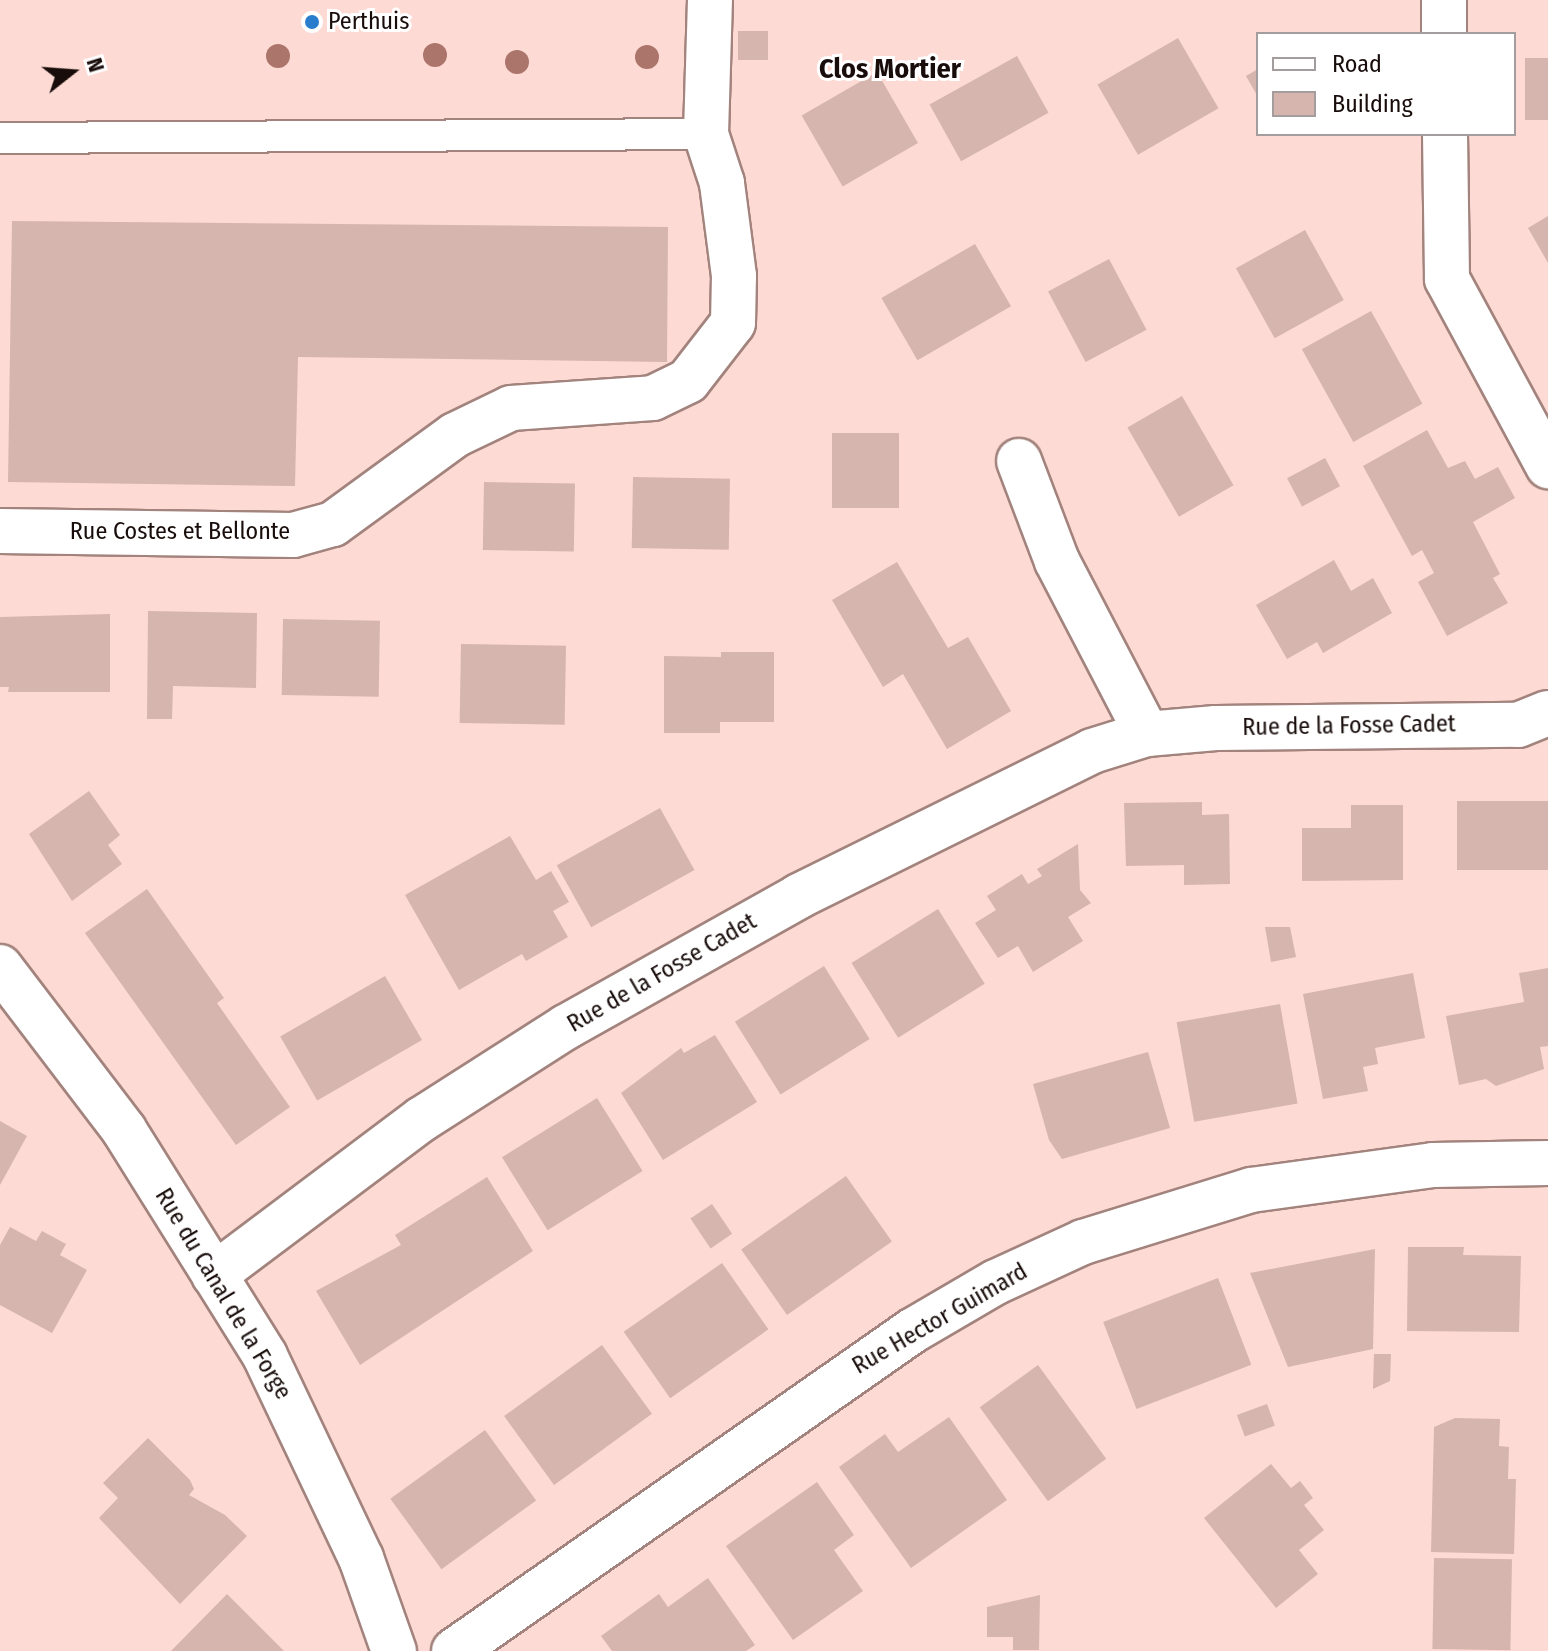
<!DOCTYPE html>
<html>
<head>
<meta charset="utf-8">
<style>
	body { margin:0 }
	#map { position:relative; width:1548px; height:1651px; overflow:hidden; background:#fddad3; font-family:"Fira Sans Condensed",sans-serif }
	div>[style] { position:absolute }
	.building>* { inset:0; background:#d6b5ae; transform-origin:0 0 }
	.roads { filter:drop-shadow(2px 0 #a2837d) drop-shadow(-2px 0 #a2837d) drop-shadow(0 2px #a2837d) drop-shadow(0 -2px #a2837d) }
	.lane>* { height:30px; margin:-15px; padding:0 15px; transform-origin:15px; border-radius:15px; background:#fff }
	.street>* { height:44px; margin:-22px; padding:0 22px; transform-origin:22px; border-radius:22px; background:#fff }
	.trees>* { width:24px; height:24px; margin:-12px; border-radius:50%; background:#ab756c }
	.dots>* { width:22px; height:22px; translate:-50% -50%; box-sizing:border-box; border:4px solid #fff; border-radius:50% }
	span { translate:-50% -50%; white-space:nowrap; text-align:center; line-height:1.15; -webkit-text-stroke:6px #fff; paint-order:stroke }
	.poi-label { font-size:24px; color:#180d0b }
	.left { translate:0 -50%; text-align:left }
	.street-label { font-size:24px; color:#180d0b }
	.quarter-label { font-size:28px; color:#180d0b; font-weight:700 }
	.legend { position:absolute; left:1256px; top:32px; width:260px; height:104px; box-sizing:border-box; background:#fff; border:2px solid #a39e9d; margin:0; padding:10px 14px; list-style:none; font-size:24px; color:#180d0b }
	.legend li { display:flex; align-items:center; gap:16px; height:40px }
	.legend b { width:40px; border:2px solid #a39e9d }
	.north { position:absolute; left:32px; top:32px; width:80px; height:80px; -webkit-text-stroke:6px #fff; paint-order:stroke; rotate:73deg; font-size:22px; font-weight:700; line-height:32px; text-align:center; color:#180d0b }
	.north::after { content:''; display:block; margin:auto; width:28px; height:36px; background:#180d0b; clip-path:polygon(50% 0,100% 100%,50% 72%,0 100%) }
</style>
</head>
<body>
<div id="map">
	<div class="building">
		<i style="left:738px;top:31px;width:30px;height:29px"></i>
		<i style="left:1178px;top:38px;width:81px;height:93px;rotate:60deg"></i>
		<i style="left:1017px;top:56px;width:65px;height:100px;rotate:61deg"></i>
		<i style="left:1525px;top:58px;width:23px;height:62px"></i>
		<i style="clip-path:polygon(1258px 69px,1258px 97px,1246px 76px)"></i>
		<i style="left:877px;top:72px;width:82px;height:87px;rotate:60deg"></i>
		<i style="clip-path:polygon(1548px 216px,1548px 263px,1528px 228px)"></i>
		<i style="clip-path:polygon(12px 221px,668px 227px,667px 362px,298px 357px,295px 486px,8px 482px)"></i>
		<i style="left:1305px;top:230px;width:80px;height:79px;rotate:61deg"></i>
		<i style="left:975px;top:244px;width:72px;height:108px;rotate:60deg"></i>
		<i style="left:1109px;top:259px;width:80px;height:69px;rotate:62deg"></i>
		<i style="left:1371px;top:311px;width:106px;height:79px;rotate:61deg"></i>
		<i style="left:1182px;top:396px;width:103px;height:63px;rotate:60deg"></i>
		<i style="clip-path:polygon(1427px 430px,1448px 468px,1465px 461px,1475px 479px,1498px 467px,1515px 498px,1473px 522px,1500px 574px,1493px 578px,1508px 603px,1447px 636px,1418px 582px,1434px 573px,1422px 550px,1412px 556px,1363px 466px)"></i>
		<i style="left:899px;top:433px;width:75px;height:67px;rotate:90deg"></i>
		<i style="left:1325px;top:458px;width:32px;height:43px;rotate:62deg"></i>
		<i style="left:633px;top:477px;width:97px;height:71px;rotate:1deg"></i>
		<i style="left:484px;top:482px;width:91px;height:68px;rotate:1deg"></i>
		<i style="clip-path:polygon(1334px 560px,1351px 591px,1373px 578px,1392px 613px,1323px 653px,1317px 642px,1287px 659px,1256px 605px)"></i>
		<i style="clip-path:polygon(897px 562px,948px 648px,968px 637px,1011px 711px,947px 749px,903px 674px,883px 687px,832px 600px)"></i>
		<i style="clip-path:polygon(148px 611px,257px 613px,256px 688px,173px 686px,172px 719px,147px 719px)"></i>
		<i style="clip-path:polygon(110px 614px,110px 692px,8px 692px,9px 687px,0 687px,0 617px)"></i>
		<i style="left:283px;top:619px;width:97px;height:76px;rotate:1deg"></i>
		<i style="left:461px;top:644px;width:105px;height:79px;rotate:1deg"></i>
		<i style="clip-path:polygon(721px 652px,774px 652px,774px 722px,720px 722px,720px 733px,664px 733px,664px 656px,721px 657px)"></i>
		<i style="clip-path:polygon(89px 791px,120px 835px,108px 845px,122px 864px,72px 901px,29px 834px)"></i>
		<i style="left:1457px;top:801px;width:91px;height:69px"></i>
		<i style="clip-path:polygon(1202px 802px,1202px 815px,1229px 814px,1230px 884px,1184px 885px,1184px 865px,1126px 866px,1124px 803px)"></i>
		<i style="clip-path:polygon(1351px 805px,1403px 805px,1403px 880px,1302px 881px,1302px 828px,1351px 828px)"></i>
		<i style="left:660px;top:808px;width:71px;height:118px;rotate:61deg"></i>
		<i style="clip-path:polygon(510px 836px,536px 880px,551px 871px,569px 902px,553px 911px,568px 937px,526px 961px,522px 954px,459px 990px,405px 895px)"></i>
		<i style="clip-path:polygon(1078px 844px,1080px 890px,1091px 903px,1068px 917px,1083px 941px,1033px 972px,1018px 946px,998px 958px,975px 923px,996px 910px,987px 896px,1022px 874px,1028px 884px,1042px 876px,1037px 869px)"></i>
		<i style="clip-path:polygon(147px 889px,224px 998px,217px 1003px,290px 1107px,236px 1145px,85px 933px)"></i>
		<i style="left:938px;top:909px;width:88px;height:102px;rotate:58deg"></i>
		<i style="clip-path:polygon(1265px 927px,1290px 927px,1296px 957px,1271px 962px)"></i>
		<i style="left:824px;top:966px;width:86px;height:105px;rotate:58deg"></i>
		<i style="clip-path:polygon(1548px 968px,1548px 1046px,1540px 1047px,1544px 1069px,1496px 1086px,1486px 1079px,1459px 1085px,1446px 1016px,1524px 1002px,1519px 973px)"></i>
		<i style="clip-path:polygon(1413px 973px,1425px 1038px,1375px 1048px,1378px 1064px,1363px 1067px,1368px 1091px,1323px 1099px,1303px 994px)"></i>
		<i style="left:385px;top:976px;width:74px;height:121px;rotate:60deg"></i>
		<i style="left:1280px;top:1004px;width:101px;height:105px;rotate:80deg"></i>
		<i style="clip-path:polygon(715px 1035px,757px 1102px,663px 1160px,621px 1093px,681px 1048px,684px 1053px)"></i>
		<i style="clip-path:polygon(1148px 1052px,1170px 1128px,1062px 1159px,1049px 1140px,1033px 1084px)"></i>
		<i style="left:597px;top:1098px;width:86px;height:112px;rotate:58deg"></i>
		<i style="clip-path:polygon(0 1121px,27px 1136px,0 1185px)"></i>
		<i style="left:846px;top:1176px;width:80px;height:128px;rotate:55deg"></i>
		<i style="clip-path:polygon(487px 1177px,533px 1251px,360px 1365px,316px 1291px,401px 1245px,395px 1235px)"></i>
		<i style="left:712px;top:1204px;width:36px;height:26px;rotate:56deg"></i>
		<i style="clip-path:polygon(10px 1227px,36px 1241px,42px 1231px,66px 1244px,60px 1255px,87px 1270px,52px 1333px,0 1305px,0 1245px)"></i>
		<i style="clip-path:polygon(1408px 1247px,1464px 1247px,1463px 1255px,1521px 1256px,1519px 1332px,1407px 1331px)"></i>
		<i style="clip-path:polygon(1375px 1249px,1373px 1349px,1288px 1367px,1250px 1273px)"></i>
		<i style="left:722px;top:1263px;width:81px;height:120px;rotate:55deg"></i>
		<i style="left:1218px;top:1278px;width:93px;height:123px;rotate:69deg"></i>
		<i style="left:602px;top:1345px;width:85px;height:121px;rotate:54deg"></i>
		<i style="clip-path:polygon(1374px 1354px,1391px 1354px,1390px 1381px,1373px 1389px)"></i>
		<i style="left:1038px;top:1365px;width:116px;height:72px;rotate:54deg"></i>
		<i style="left:1267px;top:1404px;width:23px;height:32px;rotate:70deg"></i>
		<i style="clip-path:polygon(949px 1417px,1007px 1500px,911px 1568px,839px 1467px,885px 1434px,898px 1452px)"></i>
		<i style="clip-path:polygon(1455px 1418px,1500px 1419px,1499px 1446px,1509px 1447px,1508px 1479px,1516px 1479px,1514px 1554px,1431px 1552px,1434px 1427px)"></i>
		<i style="left:485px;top:1430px;width:87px;height:117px;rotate:54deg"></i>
		<i style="clip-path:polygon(148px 1438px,190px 1480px,194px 1489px,189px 1495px,225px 1515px,247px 1536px,180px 1604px,99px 1518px,118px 1498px,103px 1483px)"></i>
		<i style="clip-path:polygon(1271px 1464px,1291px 1488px,1300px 1481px,1307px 1490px,1313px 1498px,1304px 1505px,1324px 1530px,1299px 1550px,1318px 1574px,1276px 1608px,1204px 1518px)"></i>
		<i style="clip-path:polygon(817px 1482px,854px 1535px,834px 1550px,863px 1591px,793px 1640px,726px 1546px)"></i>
		<i style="left:1434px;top:1558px;width:78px;height:91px;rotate:1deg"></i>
		<i style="clip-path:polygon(708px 1578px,755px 1645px,746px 1651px,612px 1651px,601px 1636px,659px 1594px,668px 1607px)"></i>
		<i style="clip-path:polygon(227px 1594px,284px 1651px,171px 1651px)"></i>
		<i style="clip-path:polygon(1040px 1595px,1039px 1650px,1013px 1650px,1013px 1637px,987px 1637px,987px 1607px)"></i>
	</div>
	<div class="roads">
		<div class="lane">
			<i style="left:0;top:138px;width:706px;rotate:-0.32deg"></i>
		</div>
		<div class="street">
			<i style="left:1444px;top:0;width:34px;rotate:90deg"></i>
			<i style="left:1445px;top:134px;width:145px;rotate:89.2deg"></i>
			<i style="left:1447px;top:279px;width:213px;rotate:61.6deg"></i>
			<i style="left:1019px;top:461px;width:107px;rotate:69.2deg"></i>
			<i style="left:1057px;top:561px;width:195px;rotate:62.5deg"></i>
			<i style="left:0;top:531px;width:293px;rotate:0.8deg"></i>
			<i style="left:293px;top:535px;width:41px;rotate:-15.4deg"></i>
			<i style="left:333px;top:524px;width:151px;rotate:-36.1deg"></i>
			<i style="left:455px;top:435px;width:62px;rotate:-25.7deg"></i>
			<i style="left:511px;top:408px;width:142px;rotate:-4deg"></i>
			<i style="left:653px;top:398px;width:39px;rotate:-26deg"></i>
			<i style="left:688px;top:381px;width:73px;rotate:-52.2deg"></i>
			<i style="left:733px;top:323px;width:47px;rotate:-88.8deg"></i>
			<i style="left:734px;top:276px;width:94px;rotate:-97.4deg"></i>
			<i style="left:722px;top:183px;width:52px;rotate:-108.1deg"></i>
			<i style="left:706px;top:134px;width:134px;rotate:-88.3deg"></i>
			<i style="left:0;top:967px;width:205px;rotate:52.7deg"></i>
			<i style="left:124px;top:1130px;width:266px;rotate:58deg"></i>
			<i style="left:265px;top:1356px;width:224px;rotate:64.6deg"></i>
			<i style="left:361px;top:1558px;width:99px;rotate:70.5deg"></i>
			<i style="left:214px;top:1275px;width:260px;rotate:-36.9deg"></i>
			<i style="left:422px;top:1119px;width:171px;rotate:-32.6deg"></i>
			<i style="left:566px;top:1027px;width:267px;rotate:-29.3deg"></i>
			<i style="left:799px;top:896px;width:327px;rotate:-26.3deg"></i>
			<i style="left:1092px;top:751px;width:58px;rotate:-17.2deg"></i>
			<i style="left:1147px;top:734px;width:69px;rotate:-5deg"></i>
			<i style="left:1216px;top:728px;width:302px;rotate:-0.6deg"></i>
			<i style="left:1518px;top:725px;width:32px;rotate:-22deg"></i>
			<i style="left:454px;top:1651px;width:559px;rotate:-34.94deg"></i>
			<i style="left:912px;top:1331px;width:97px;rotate:-30.3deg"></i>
			<i style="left:996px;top:1282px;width:96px;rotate:-24.7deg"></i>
			<i style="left:1083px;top:1242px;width:176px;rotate:-17.2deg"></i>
			<i style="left:1251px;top:1190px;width:184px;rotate:-7.8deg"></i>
			<i style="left:1433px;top:1165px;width:115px;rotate:-1deg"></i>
		</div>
	</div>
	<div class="trees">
		<i style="left:435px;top:55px"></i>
		<i style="left:278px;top:56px"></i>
		<i style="left:647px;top:57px"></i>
		<i style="left:517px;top:62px"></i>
	</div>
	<div class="dots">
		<i style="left:312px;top:22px;background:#2a7dcc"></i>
	</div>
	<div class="poi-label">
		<span class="left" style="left:328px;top:22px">Perthuis</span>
	</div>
	<div class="street-label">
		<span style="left:180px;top:532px">Rue Costes et Bellonte</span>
		<span style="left:1349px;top:726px;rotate:-1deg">Rue de la Fosse Cadet</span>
		<span style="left:662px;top:973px;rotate:-30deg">Rue de la Fosse Cadet</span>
		<span style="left:223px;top:1294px;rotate:59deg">Rue du Canal de la Forge</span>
		<span style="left:940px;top:1319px;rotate:-30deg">Rue Hector Guimard</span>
	</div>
	<div class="quarter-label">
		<span style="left:890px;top:69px">Clos Mortier</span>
	</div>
	<ul class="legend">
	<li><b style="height:10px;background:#fff"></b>Road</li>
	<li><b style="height:22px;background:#d6b5ae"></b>Building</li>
	</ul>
	<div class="north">N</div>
</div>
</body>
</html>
